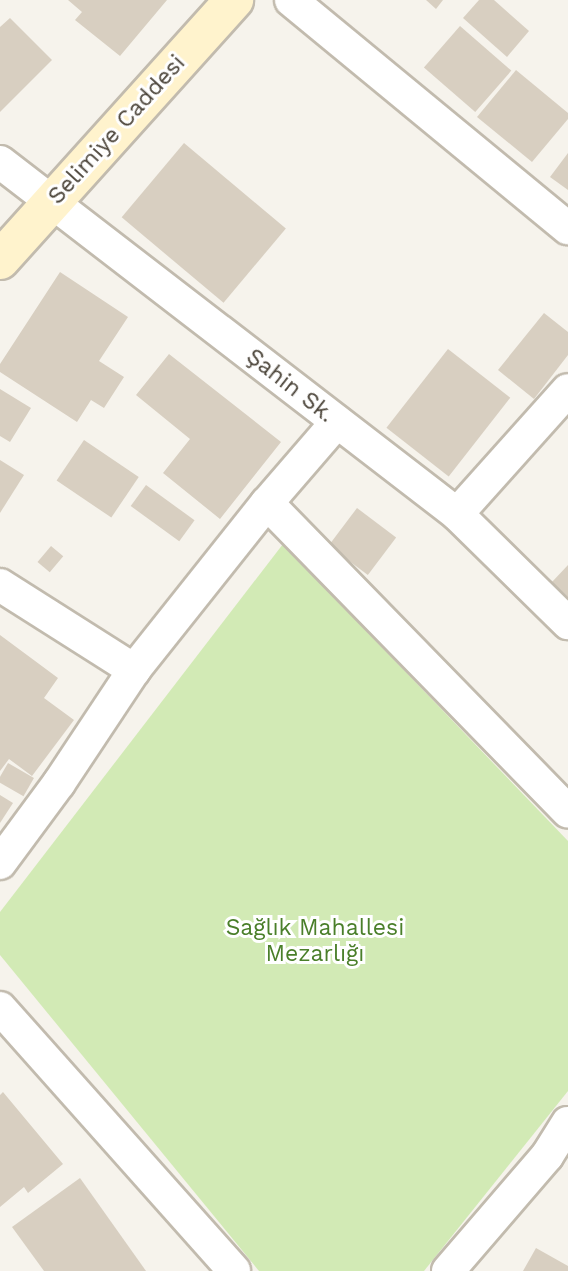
<!DOCTYPE html>
<html>
<head>
<meta charset="utf-8">
<style>
	body { margin:0 }
	#map { position:relative; width:568px; height:1271px; overflow:hidden; background:#f6f3ec; font-family:"Work Sans",sans-serif }
	div>[style] { position:absolute }
	.green>* { inset:0; background:#d2eab5 }
	.building>* { inset:0; background:#d8cfc1; transform-origin:0 0 }
	.roads { filter:drop-shadow(2px 0 #c2bbae) drop-shadow(-2px 0 #c2bbae) drop-shadow(0 2px #c2bbae) drop-shadow(0 -2px #c2bbae) }
	.street>* { height:32px; margin:-16px; padding:0 16px; transform-origin:16px; border-radius:16px; background:#fff }
	.secondary>* { height:38px; margin:-19px; padding:0 19px; transform-origin:19px; border-radius:19px; background:#fff3cd }
	span { translate:-50% -50%; white-space:nowrap; text-align:center; line-height:1.15; -webkit-text-stroke:6px #fff; paint-order:stroke }
	.street-label { font-size:23px; color:#4b4439 }
	.park-label { font-size:23px; color:#4a7f2a }
</style>
</head>
<body>
<div id="map">
	<div class="green">
		<i style="clip-path:polygon(283px 544px,568px 841px,568px 1091px,424px 1271px,259px 1271px,0 955px,0 912px)"></i>
	</div>
	<div class="building">
		<i style="clip-path:polygon(68px 0,167px 0,120px 56px,75px 20px,82px 12px)"></i>
		<i style="clip-path:polygon(426px 0,443px 0,436px 9px)"></i>
		<i style="clip-path:polygon(479px 0,494px 0,529px 31px,507px 57px,463px 18px)"></i>
		<i style="clip-path:polygon(10px 18px,52px 60px,0 112px,0 27px)"></i>
		<i style="left:460px;top:26px;width:68px;height:55px;rotate:41deg"></i>
		<i style="clip-path:polygon(516px 70px,568px 113px,568px 119px,532px 162px,477px 117px)"></i>
		<i style="left:184px;top:143px;width:133px;height:97px;rotate:40deg"></i>
		<i style="clip-path:polygon(568px 153px,568px 190px,550px 177px)"></i>
		<i style="clip-path:polygon(60px 272px,128px 317px,99px 361px,124px 377px,104px 408px,91px 400px,77px 422px,0 372px,0 364px)"></i>
		<i style="clip-path:polygon(544px 313px,568px 332px,568px 355px,534px 399px,498px 370px)"></i>
		<i style="left:448px;top:349px;width:79px;height:100px;rotate:38deg"></i>
		<i style="clip-path:polygon(169px 354px,281px 442px,220px 519px,163px 473px,190px 439px,136px 395px)"></i>
		<i style="clip-path:polygon(0 389px,31px 408px,10px 442px,0 436px)"></i>
		<i style="left:84px;top:440px;width:66px;height:49px;rotate:34deg"></i>
		<i style="clip-path:polygon(0 460px,24px 475px,0 513px)"></i>
		<i style="left:146px;top:485px;width:60px;height:26px;rotate:36deg"></i>
		<i style="left:357px;top:508px;width:49px;height:47px;rotate:37deg"></i>
		<i style="left:51px;top:546px;width:16px;height:21px;rotate:40deg"></i>
		<i style="clip-path:polygon(568px 565px,568px 597px,552px 582px)"></i>
		<i style="clip-path:polygon(0 635px,58px 678px,44px 698px,74px 720px,32px 776px,9px 759px,0 771px)"></i>
		<i style="left:8px;top:763px;width:30px;height:21px;rotate:30deg"></i>
		<i style="clip-path:polygon(0 795px,13px 803px,0 823px)"></i>
		<i style="clip-path:polygon(3px 1092px,63px 1164px,28px 1193px,24px 1187px,0 1207px,0 1095px)"></i>
		<i style="clip-path:polygon(80px 1178px,146px 1271px,44px 1271px,12px 1227px)"></i>
		<i style="clip-path:polygon(536px 1248px,568px 1266px,568px 1271px,523px 1271px)"></i>
	</div>
	<div class="roads">
		<div class="street">
			<i style="left:291px;top:0;width:359px;rotate:39.5deg"></i>
			<i style="left:0;top:162px;width:577px;rotate:37.6deg"></i>
			<i style="left:457px;top:514px;width:156px;rotate:44.5deg"></i>
			<i style="left:267px;top:503px;width:431px;rotate:45.7deg"></i>
			<i style="left:457px;top:514px;width:166px;rotate:-48.2deg"></i>
			<i style="left:0;top:585px;width:159px;rotate:32.4deg"></i>
			<i style="left:0;top:863px;width:99px;rotate:-53.6deg"></i>
			<i style="left:59px;top:783px;width:136px;rotate:-56.4deg"></i>
			<i style="left:134px;top:670px;width:213px;rotate:-51.5deg"></i>
			<i style="left:267px;top:503px;width:107px;rotate:-49.2deg"></i>
			<i style="left:0;top:1008px;width:352px;rotate:48.3deg"></i>
			<i style="left:448px;top:1271px;width:152px;rotate:-49.3deg"></i>
			<i style="left:547px;top:1156px;width:39px;rotate:-58deg"></i>
		</div>
		<div class="secondary">
			<i style="left:0;top:260px;width:350px;rotate:-48deg"></i>
		</div>
	</div>
	<div class="street-label">
		<span style="left:117px;top:130px;rotate:-48deg">Selimiye Caddesi</span>
		<span style="left:290px;top:386px;rotate:38deg">Şahin Sk.</span>
	</div>
	<div class="park-label">
		<span style="left:315px;top:941px">Sağlık Mahallesi<br>Mezarlığı</span>
	</div>
</div>
</body>
</html>
